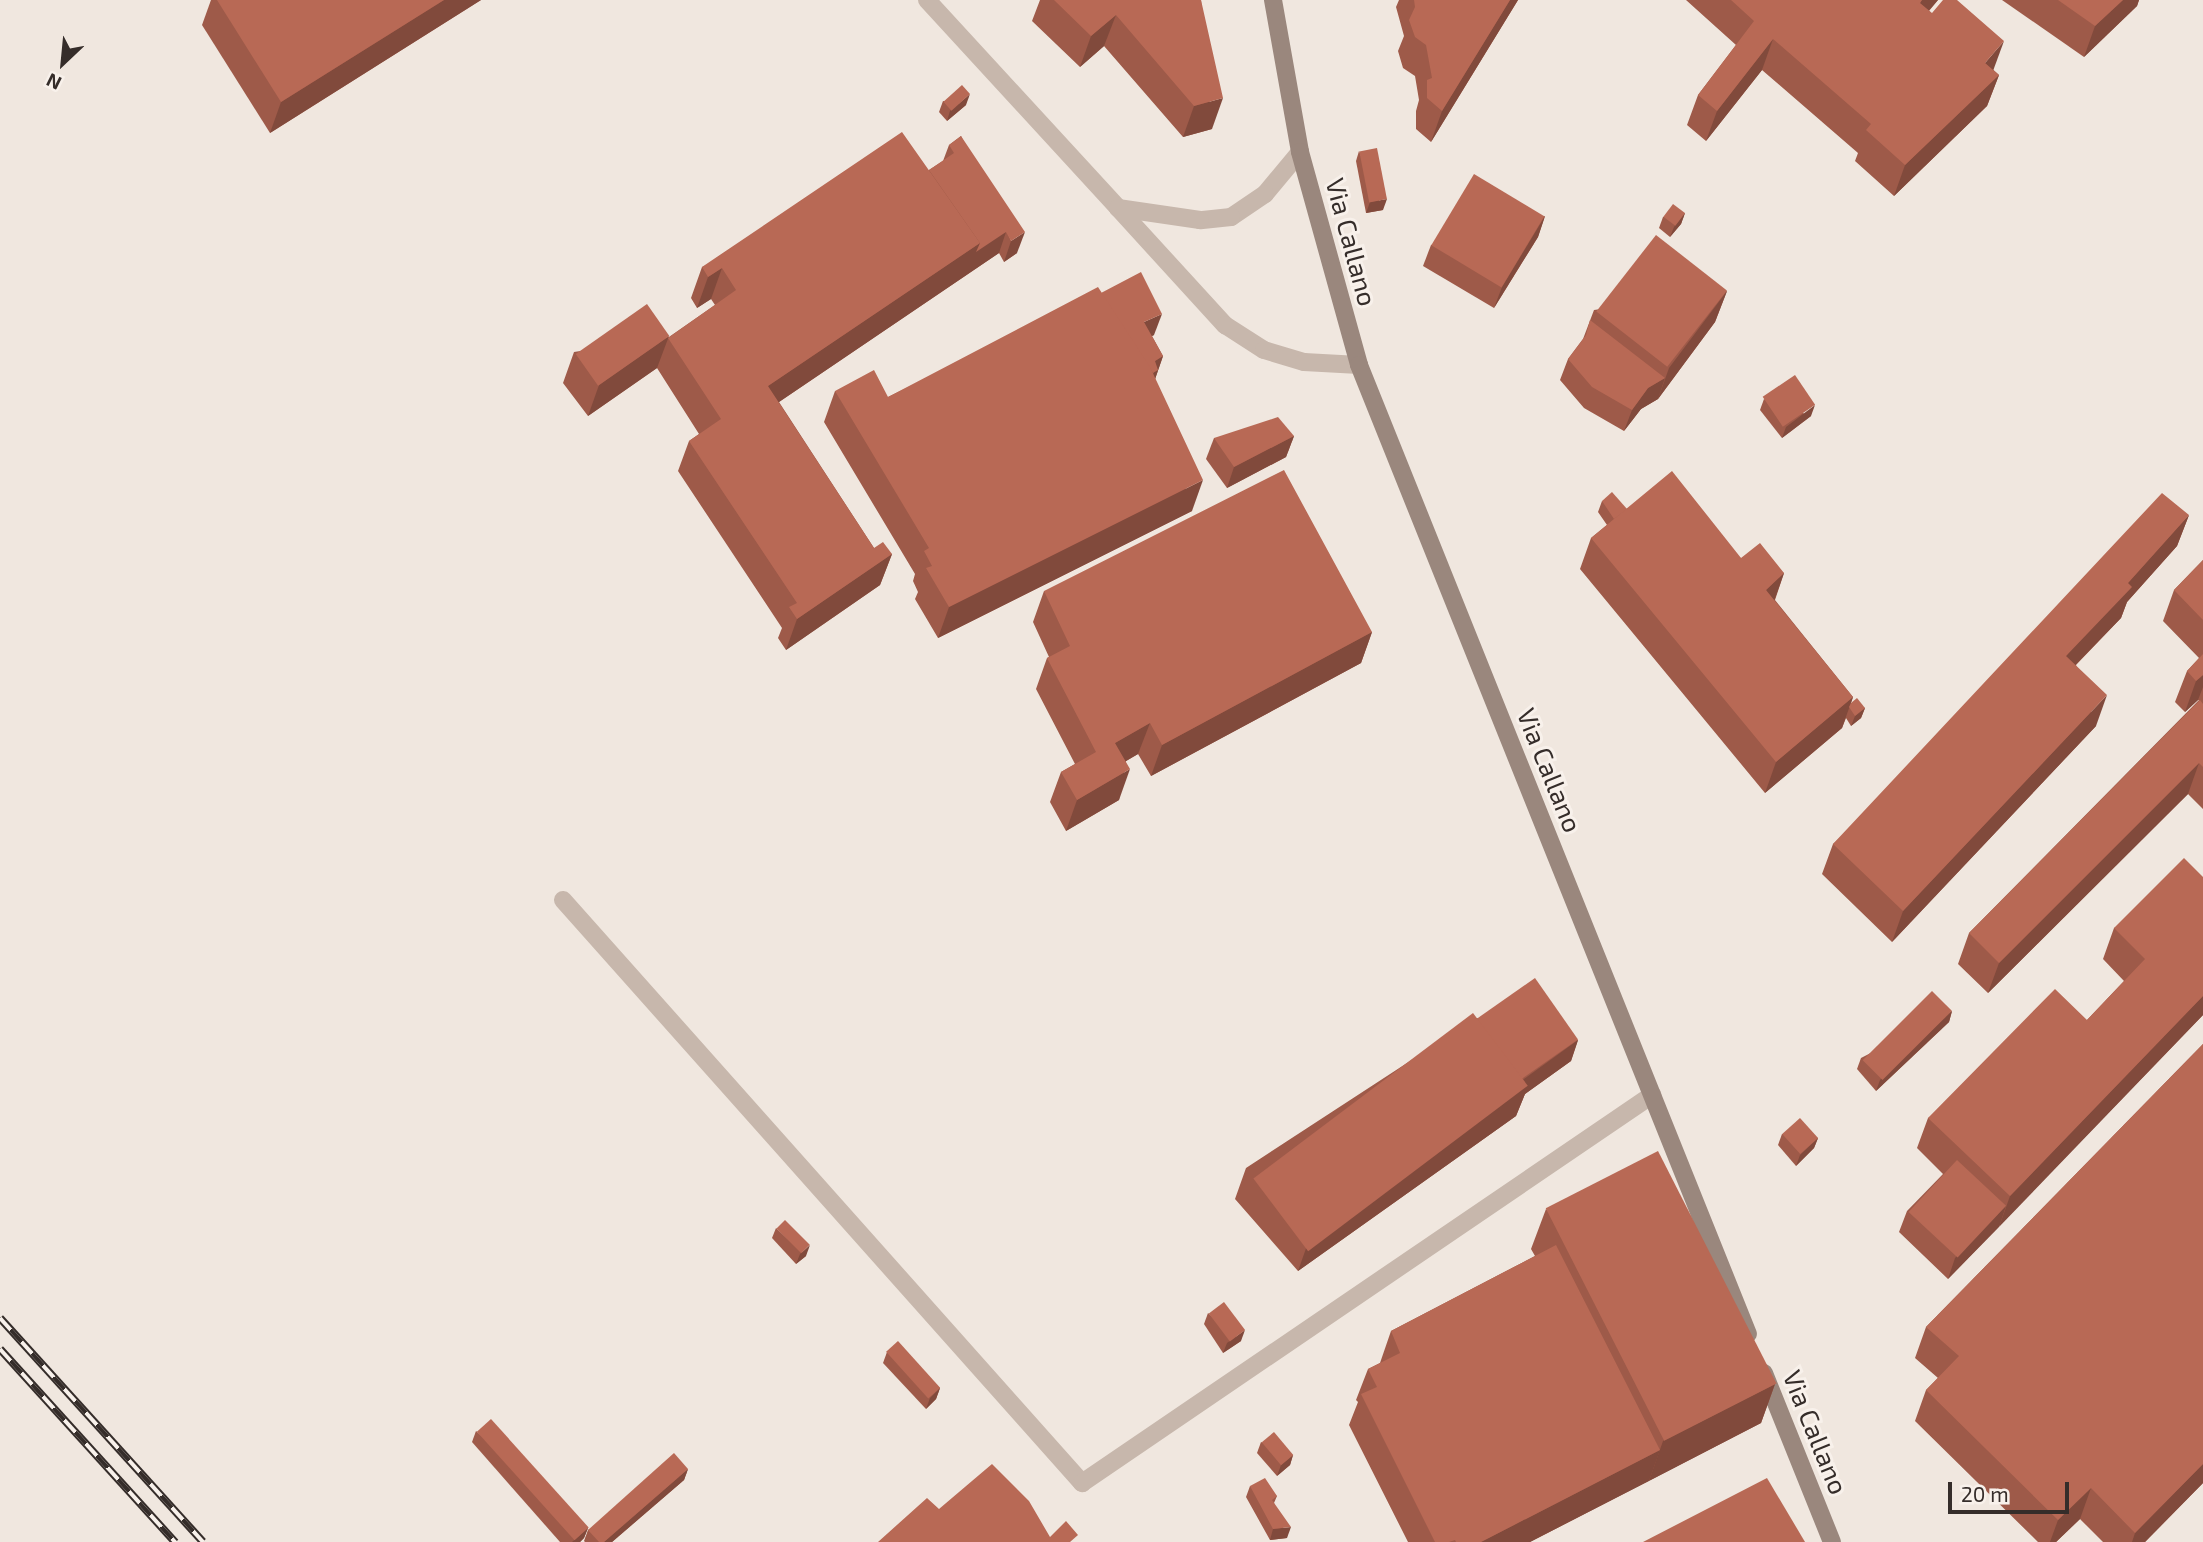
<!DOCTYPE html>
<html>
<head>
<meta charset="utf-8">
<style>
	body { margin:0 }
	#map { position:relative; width:2203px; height:1542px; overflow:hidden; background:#f0e7df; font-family:"Exo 2",sans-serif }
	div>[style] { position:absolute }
	.street>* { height:18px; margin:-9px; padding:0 9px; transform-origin:9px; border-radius:9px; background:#c7b7ac }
	.secondary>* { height:18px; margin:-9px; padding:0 9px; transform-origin:9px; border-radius:9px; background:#9a877d }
	.rail>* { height:8px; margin-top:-4px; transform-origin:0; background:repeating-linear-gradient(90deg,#f8f1eb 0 16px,#352d2a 0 32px); box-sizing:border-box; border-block:2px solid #352d2a }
	.wall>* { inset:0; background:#9e5a49 }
	.shaded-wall>* { inset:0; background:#814a3c }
	.building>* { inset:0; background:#b86955; transform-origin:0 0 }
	span { translate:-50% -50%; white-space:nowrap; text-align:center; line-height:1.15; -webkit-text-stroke:6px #f8f1eb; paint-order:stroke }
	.street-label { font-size:26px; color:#352d2a }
	.north { position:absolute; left:28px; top:28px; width:70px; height:70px; -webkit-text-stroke:5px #f8f1eb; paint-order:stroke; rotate:206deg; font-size:19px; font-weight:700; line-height:28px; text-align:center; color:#352d2a }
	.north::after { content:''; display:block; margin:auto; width:24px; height:32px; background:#352d2a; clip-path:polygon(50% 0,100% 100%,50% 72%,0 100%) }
	.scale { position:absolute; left:1948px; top:1482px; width:121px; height:32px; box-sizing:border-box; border:4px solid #352d2a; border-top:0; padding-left:9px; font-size:21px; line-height:24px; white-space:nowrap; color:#352d2a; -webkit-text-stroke:5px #f8f1eb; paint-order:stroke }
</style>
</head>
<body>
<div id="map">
	<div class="street">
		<i style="left:927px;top:0;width:282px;rotate:47.4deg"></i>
		<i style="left:1300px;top:152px;width:55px;rotate:129.8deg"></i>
		<i style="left:1265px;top:194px;width:41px;rotate:145.9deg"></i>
		<i style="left:1231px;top:217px;width:31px;rotate:174deg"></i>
		<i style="left:1200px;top:220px;width:83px;rotate:-171.7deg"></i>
		<i style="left:1118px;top:208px;width:159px;rotate:47.6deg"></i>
		<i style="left:1225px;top:325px;width:46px;rotate:32.7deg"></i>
		<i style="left:1264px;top:350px;width:42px;rotate:16.7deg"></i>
		<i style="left:1304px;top:362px;width:55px;rotate:3.1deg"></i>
		<i style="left:563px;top:900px;width:781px;rotate:48.32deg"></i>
		<i style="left:1082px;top:1483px;width:690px;rotate:-34.24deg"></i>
	</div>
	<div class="secondary">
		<i style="left:1273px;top:0;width:154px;rotate:79.9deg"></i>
		<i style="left:1300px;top:152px;width:221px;rotate:74.5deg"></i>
		<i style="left:1359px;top:365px;width:1044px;rotate:68.13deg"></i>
		<i style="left:1764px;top:1373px;width:182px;rotate:68.1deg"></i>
	</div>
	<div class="rail">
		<i style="left:0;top:1318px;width:302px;rotate:47.8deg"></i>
		<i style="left:0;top:1349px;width:261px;rotate:47.8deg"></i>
	</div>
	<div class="wall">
		<i style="clip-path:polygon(211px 0,481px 0,270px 133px,202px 25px)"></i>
		<i style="clip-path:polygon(1040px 0,1201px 0,1212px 129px,1183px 137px,1104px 46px,1080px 67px,1032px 21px)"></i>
		<i style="clip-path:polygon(1399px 0,1518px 0,1431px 142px,1416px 129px,1416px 111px,1419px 100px,1415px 76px,1403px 68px,1398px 51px,1404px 36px,1396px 7px)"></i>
		<i style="clip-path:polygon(1686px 0,1938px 0,1929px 11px,1999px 75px,1987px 106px,1894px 196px,1855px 161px,1858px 153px,1762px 70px,1706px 141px,1687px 125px,1698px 95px,1736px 45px)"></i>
		<i style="clip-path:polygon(2002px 0,2139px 0,2137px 6px,2084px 57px)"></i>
		<i style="clip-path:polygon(943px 101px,966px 105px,947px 121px,939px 112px)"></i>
		<i style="clip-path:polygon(961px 136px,1017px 253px,1004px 262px,999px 253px,779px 402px,874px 548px,892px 554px,880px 585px,786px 650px,778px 638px,782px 628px,678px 471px,689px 441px,699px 434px,657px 368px,588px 416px,563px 383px,574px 352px,669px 337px,715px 305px,711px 299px,697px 308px,691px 298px,702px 267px,929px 170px,943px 161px,949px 145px)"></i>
		<i style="clip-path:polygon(1359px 151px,1383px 210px,1366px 213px,1356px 161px)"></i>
		<i style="clip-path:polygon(1685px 213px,1681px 224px,1670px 237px,1659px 228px,1663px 217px)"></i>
		<i style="clip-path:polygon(1545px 216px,1538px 237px,1494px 308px,1423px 266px,1431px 245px)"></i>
		<i style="clip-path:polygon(1727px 291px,1715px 322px,1658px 399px,1641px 409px,1624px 431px,1584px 408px,1560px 380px,1568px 359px,1583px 339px,1594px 310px)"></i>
		<i style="clip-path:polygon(1101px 293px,1154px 335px,1152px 336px,1163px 356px,1155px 379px,1192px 511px,938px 638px,915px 599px,918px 592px,913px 581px,915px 574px,824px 422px,835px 391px,888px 397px)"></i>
		<i style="clip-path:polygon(1764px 399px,1811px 416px,1782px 438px,1760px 410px)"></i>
		<i style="clip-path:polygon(1294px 436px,1286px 457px,1227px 488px,1206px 459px,1214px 438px)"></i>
		<i style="clip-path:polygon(1602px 501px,1627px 509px,1741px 558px,1784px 573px,1775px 600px,1853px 697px,1851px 703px,1865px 708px,1861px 718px,1851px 726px,1846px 718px,1842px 728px,1765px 793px,1580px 569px,1591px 538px,1607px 525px,1598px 512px)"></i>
		<i style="clip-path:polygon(2189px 515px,2177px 546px,2127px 602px,2121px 618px,2076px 665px,2096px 726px,1892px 942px,1822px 874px,1833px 844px)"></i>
		<i style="clip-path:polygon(2203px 560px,2203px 809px,2188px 794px,1988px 993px,1958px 964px,1969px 933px,2199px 700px,2198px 700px,2185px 712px,2175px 702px,2187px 671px,2199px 658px,2163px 621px,2174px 590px)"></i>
		<i style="clip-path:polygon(1044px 591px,1372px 632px,1361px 663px,1151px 776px,1138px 754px,1126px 761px,1119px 800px,1066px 831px,1050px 802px,1061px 772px,1075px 764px,1036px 689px,1047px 658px,1049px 657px,1033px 622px)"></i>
		<i style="clip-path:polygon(2203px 877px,2203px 1015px,1948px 1279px,1899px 1232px,1907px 1211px,1943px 1174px,1917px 1148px,1928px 1118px,2087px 1020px,2124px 981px,2103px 959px,2114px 928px)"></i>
		<i style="clip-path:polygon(1952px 1011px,1949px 1022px,1876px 1091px,1857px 1069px,1861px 1058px)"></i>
		<i style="clip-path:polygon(1476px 1018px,1578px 1040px,1571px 1061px,1525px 1094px,1516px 1116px,1298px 1271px,1235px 1199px,1246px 1168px)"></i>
		<i style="clip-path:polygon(2203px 1044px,2203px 1483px,2145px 1542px,2103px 1542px,2080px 1519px,2056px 1542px,2038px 1542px,1915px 1421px,1926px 1390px,1938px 1378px,1915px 1358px,1926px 1327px)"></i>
		<i style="clip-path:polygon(1782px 1134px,1818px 1138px,1814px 1148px,1796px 1166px,1778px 1145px)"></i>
		<i style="clip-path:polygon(1546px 1209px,1775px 1384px,1761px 1423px,1530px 1542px,1408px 1542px,1349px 1425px,1358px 1402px,1356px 1400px,1368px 1369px,1380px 1363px,1391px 1331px,1535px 1256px,1531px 1249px)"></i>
		<i style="clip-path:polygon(776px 1228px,806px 1256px,796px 1264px,772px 1238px)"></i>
		<i style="clip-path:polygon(1208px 1313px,1241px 1341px,1223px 1353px,1204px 1324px)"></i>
		<i style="clip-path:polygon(887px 1352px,940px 1388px,936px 1399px,926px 1409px,883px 1363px)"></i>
		<i style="clip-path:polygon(476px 1431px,588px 1528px,584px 1538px,580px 1542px,560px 1542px,472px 1442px)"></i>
		<i style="clip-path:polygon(1261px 1442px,1293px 1455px,1290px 1465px,1277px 1476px,1257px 1453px)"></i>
		<i style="clip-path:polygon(688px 1469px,684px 1480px,612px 1542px,585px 1542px,584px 1541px,588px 1530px)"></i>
		<i style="clip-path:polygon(1250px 1486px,1277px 1496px,1274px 1503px,1287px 1538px,1270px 1540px,1246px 1497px)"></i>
	</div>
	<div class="shaded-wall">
		<i style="clip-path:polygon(444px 0,481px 0,270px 133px,281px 102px)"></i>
		<i style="clip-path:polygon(1510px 0,1518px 0,1431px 142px,1442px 111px)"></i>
		<i style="clip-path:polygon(1922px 0,1938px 0,1909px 33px,1920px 3px)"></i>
		<i style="clip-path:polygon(2123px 0,2139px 0,2137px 6px,2084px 57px,2095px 26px)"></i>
		<i style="clip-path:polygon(1116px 15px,1104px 46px,1080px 67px,1091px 36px)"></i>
		<i style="clip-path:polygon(1773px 39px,1762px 70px,1706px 141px,1717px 111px)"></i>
		<i style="clip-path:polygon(2004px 41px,1993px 71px,1985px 63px)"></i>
		<i style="clip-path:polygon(1999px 75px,1987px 106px,1894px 196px,1905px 165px)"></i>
		<i style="clip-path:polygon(970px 94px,966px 105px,947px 121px,950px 111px)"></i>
		<i style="clip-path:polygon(1223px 98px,1212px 129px,1183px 137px,1194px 106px)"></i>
		<i style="clip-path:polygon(1387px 199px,1383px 210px,1366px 213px,1370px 202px)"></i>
		<i style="clip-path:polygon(1685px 213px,1681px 224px,1670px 237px,1674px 227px)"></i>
		<i style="clip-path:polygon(1545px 216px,1538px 237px,1494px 308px,1502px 287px)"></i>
		<i style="clip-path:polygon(1006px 232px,999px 253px,757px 417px,768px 386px,980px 243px)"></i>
		<i style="clip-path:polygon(1025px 232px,1017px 253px,1004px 262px,1011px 241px)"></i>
		<i style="clip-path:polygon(722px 268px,711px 299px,697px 308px,708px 277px)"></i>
		<i style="clip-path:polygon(1727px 291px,1715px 322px,1658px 399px,1669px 368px)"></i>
		<i style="clip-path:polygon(1162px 314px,1154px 335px,1136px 343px,1144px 322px)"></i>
		<i style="clip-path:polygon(669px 336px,657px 368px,588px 416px,599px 385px)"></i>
		<i style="clip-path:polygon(1163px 356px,1151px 391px,1155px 361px)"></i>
		<i style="clip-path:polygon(1665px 378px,1658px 399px,1641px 409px,1624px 431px,1632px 410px,1648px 388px)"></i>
		<i style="clip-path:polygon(1815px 405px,1811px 416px,1782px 438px,1786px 427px)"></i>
		<i style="clip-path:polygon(1294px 436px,1286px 457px,1227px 488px,1234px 467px)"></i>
		<i style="clip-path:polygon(1203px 480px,1192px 511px,938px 638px,949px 607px)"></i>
		<i style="clip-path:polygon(2189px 515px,2177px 546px,2127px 602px,2121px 618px,2055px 686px,2066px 656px,2128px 583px)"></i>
		<i style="clip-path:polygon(892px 554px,880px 585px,786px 650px,797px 619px)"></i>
		<i style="clip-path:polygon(1784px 573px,1773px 604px,1766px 590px)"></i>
		<i style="clip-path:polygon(1372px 632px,1361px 663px,1151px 776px,1162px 745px)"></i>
		<i style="clip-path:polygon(2203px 675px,2203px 687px,2198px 700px,2185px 712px,2196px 681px)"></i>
		<i style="clip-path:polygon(2107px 695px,2096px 726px,1892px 942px,1903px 911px)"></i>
		<i style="clip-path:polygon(1853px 697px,1842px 728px,1765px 793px,1776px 762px)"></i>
		<i style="clip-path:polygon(1865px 708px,1861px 718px,1851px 726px,1855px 716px)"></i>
		<i style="clip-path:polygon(1150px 723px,1138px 754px,1104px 774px,1115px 743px)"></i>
		<i style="clip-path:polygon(2199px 763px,2188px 794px,1988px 993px,1999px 963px)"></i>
		<i style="clip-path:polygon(1130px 769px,1119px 800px,1066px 831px,1077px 800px)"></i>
		<i style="clip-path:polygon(2203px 996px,2203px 1015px,1999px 1227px,2010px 1196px)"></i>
		<i style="clip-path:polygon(1952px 1011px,1949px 1022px,1876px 1091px,1880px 1080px)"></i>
		<i style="clip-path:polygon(1578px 1040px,1571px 1061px,1525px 1094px,1516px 1116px,1298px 1271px,1309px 1240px,1517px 1084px)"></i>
		<i style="clip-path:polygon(1818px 1138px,1814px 1148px,1796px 1166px,1800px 1155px)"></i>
		<i style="clip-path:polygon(2006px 1206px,1999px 1227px,1948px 1279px,1955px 1258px)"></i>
		<i style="clip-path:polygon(810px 1245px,806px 1256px,796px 1264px,800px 1254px)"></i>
		<i style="clip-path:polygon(1245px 1330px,1241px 1341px,1223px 1353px,1227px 1343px)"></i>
		<i style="clip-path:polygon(1775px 1384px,1761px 1423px,1649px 1481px,1663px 1441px)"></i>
		<i style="clip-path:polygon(940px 1388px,936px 1399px,926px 1409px,930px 1398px)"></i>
		<i style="clip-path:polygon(1660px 1450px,1649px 1481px,1530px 1542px,1481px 1542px)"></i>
		<i style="clip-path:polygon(1293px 1455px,1290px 1465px,1277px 1476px,1281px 1465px)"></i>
		<i style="clip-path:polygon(2203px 1464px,2203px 1483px,2145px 1542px,2132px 1542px,2135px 1533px)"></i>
		<i style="clip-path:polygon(688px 1469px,684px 1480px,612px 1542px,604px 1542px)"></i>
		<i style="clip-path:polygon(2091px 1488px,2080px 1519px,2056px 1542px,2050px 1542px,2058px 1520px)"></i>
		<i style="clip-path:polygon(1291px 1527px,1287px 1538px,1270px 1540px,1273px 1529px)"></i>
		<i style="clip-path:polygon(588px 1528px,584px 1538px,580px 1542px,572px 1542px)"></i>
	</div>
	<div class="building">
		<i style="clip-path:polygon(217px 0,444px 0,281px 102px)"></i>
		<i style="clip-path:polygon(1054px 0,1201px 0,1223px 98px,1194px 106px,1116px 15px,1091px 36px)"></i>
		<i style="clip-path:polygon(1414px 0,1510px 0,1442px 111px,1427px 98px,1427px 80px,1432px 78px,1426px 45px,1415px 37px,1409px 20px,1415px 7px)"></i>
		<i style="clip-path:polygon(1731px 0,1922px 0,1920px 3px,1932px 13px,1943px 0,1957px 0,2004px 41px,1985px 63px,1999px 75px,1905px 165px,1866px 130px,1871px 124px,1773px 39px,1717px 111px,1698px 95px,1754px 21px)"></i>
		<i style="clip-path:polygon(2058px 0,2123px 0,2095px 26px)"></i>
		<i style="left:962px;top:85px;width:12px;height:25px;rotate:48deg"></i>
		<i style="clip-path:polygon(902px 132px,980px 243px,768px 386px,874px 548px,883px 542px,892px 554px,797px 619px,789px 607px,797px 603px,689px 441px,721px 419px,668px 338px,736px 290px,722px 268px,708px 277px,702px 267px)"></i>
		<i style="clip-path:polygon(961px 136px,1025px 232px,1011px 241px,1006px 232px,976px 252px,980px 243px,929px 170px,954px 153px,949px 145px)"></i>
		<i style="left:1377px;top:148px;width:52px;height:18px;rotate:79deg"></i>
		<i style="left:1474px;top:174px;width:82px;height:83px;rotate:31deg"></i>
		<i style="left:1673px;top:204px;width:15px;height:16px;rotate:37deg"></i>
		<i style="left:1656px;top:235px;width:90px;height:97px;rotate:38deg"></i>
		<i style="clip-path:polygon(1141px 272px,1162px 314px,1144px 322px,1163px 356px,1155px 361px,1158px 370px,1153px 373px,1101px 293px)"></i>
		<i style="clip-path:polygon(1098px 287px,1150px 367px,1203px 480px,949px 607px,926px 568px,932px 566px,924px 551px,929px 548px,835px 391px,874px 370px,888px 397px)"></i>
		<i style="left:647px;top:304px;width:39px;height:87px;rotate:55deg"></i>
		<i style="clip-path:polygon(1590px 320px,1665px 378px,1648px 388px,1632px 410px,1592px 387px,1568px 359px,1586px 335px)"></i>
		<i style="left:1795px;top:375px;width:36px;height:39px;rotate:56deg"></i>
		<i style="clip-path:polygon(1278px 417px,1294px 436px,1234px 467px,1214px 438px)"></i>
		<i style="clip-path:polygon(1284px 470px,1372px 632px,1162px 745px,1150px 723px,1115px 743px,1130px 769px,1077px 800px,1061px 772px,1096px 752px,1047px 658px,1070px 646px,1044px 591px)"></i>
		<i style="clip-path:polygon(1672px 471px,1741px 558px,1760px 543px,1784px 573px,1766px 590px,1853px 697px,1776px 762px,1591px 538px)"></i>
		<i style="clip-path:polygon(1612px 492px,1627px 509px,1614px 519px,1602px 501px)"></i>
		<i style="clip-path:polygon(2162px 493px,2189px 515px,2128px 583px,2132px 587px,2066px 656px,2107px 695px,1903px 911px,1833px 844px)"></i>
		<i style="clip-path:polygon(2203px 560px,2203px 620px,2174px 590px)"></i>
		<i style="clip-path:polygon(2203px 654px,2203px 675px,2196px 681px,2187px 671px)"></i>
		<i style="clip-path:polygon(1857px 698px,1865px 708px,1855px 716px,1849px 707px,1851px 703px)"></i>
		<i style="clip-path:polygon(2200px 700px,2203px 704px,2203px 767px,2199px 763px,1999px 963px,1969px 933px)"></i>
		<i style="clip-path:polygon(2184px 858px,2203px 877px,2203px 996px,2010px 1196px,1928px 1118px,2055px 989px,2087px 1020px,2145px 959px,2114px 928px)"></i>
		<i style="left:1535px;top:978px;width:75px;height:71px;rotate:55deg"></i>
		<i style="left:1932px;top:991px;width:28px;height:98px;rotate:45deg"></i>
		<i style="left:1473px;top:1013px;width:91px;height:275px;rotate:53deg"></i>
		<i style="clip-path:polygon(2203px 1044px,2203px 1464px,2135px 1533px,2091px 1488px,2058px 1520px,1926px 1390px,1959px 1356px,1926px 1327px)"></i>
		<i style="left:1800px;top:1118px;width:27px;height:24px;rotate:48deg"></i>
		<i style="left:1658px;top:1151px;width:261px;height:126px;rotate:63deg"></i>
		<i style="left:1957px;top:1160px;width:67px;height:71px;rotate:43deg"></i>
		<i style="left:785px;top:1220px;width:35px;height:12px;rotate:45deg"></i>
		<i style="clip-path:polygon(1556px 1245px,1660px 1450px,1481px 1542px,1456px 1542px,1455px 1540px,1449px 1542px,1435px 1542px,1361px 1394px,1377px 1387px,1368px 1369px,1400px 1353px,1391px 1331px)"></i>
		<i style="left:1224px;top:1302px;width:35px;height:19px;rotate:53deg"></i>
		<i style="left:898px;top:1341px;width:63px;height:16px;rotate:48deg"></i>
		<i style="left:491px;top:1419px;width:146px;height:19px;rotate:48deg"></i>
		<i style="left:1274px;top:1432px;width:30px;height:16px;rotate:50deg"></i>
		<i style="clip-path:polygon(674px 1453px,688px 1469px,604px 1542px,599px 1542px,588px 1530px)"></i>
		<i style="clip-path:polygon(992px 1464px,1029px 1501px,1050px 1537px,1066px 1521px,1078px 1535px,1070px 1542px,878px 1542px,927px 1498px,939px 1509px)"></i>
		<i style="clip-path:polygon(1265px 1478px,1277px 1496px,1272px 1500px,1291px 1527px,1273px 1529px,1250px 1486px)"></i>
		<i style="clip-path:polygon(1767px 1478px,1805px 1542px,1643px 1542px)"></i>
	</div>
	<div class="street-label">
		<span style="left:1352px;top:242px;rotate:75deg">Via Callano</span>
		<span style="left:1550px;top:770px;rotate:68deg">Via Callano</span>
		<span style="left:1816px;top:1432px;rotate:68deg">Via Callano</span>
	</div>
	<div class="north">N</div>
	<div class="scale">20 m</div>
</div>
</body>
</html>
